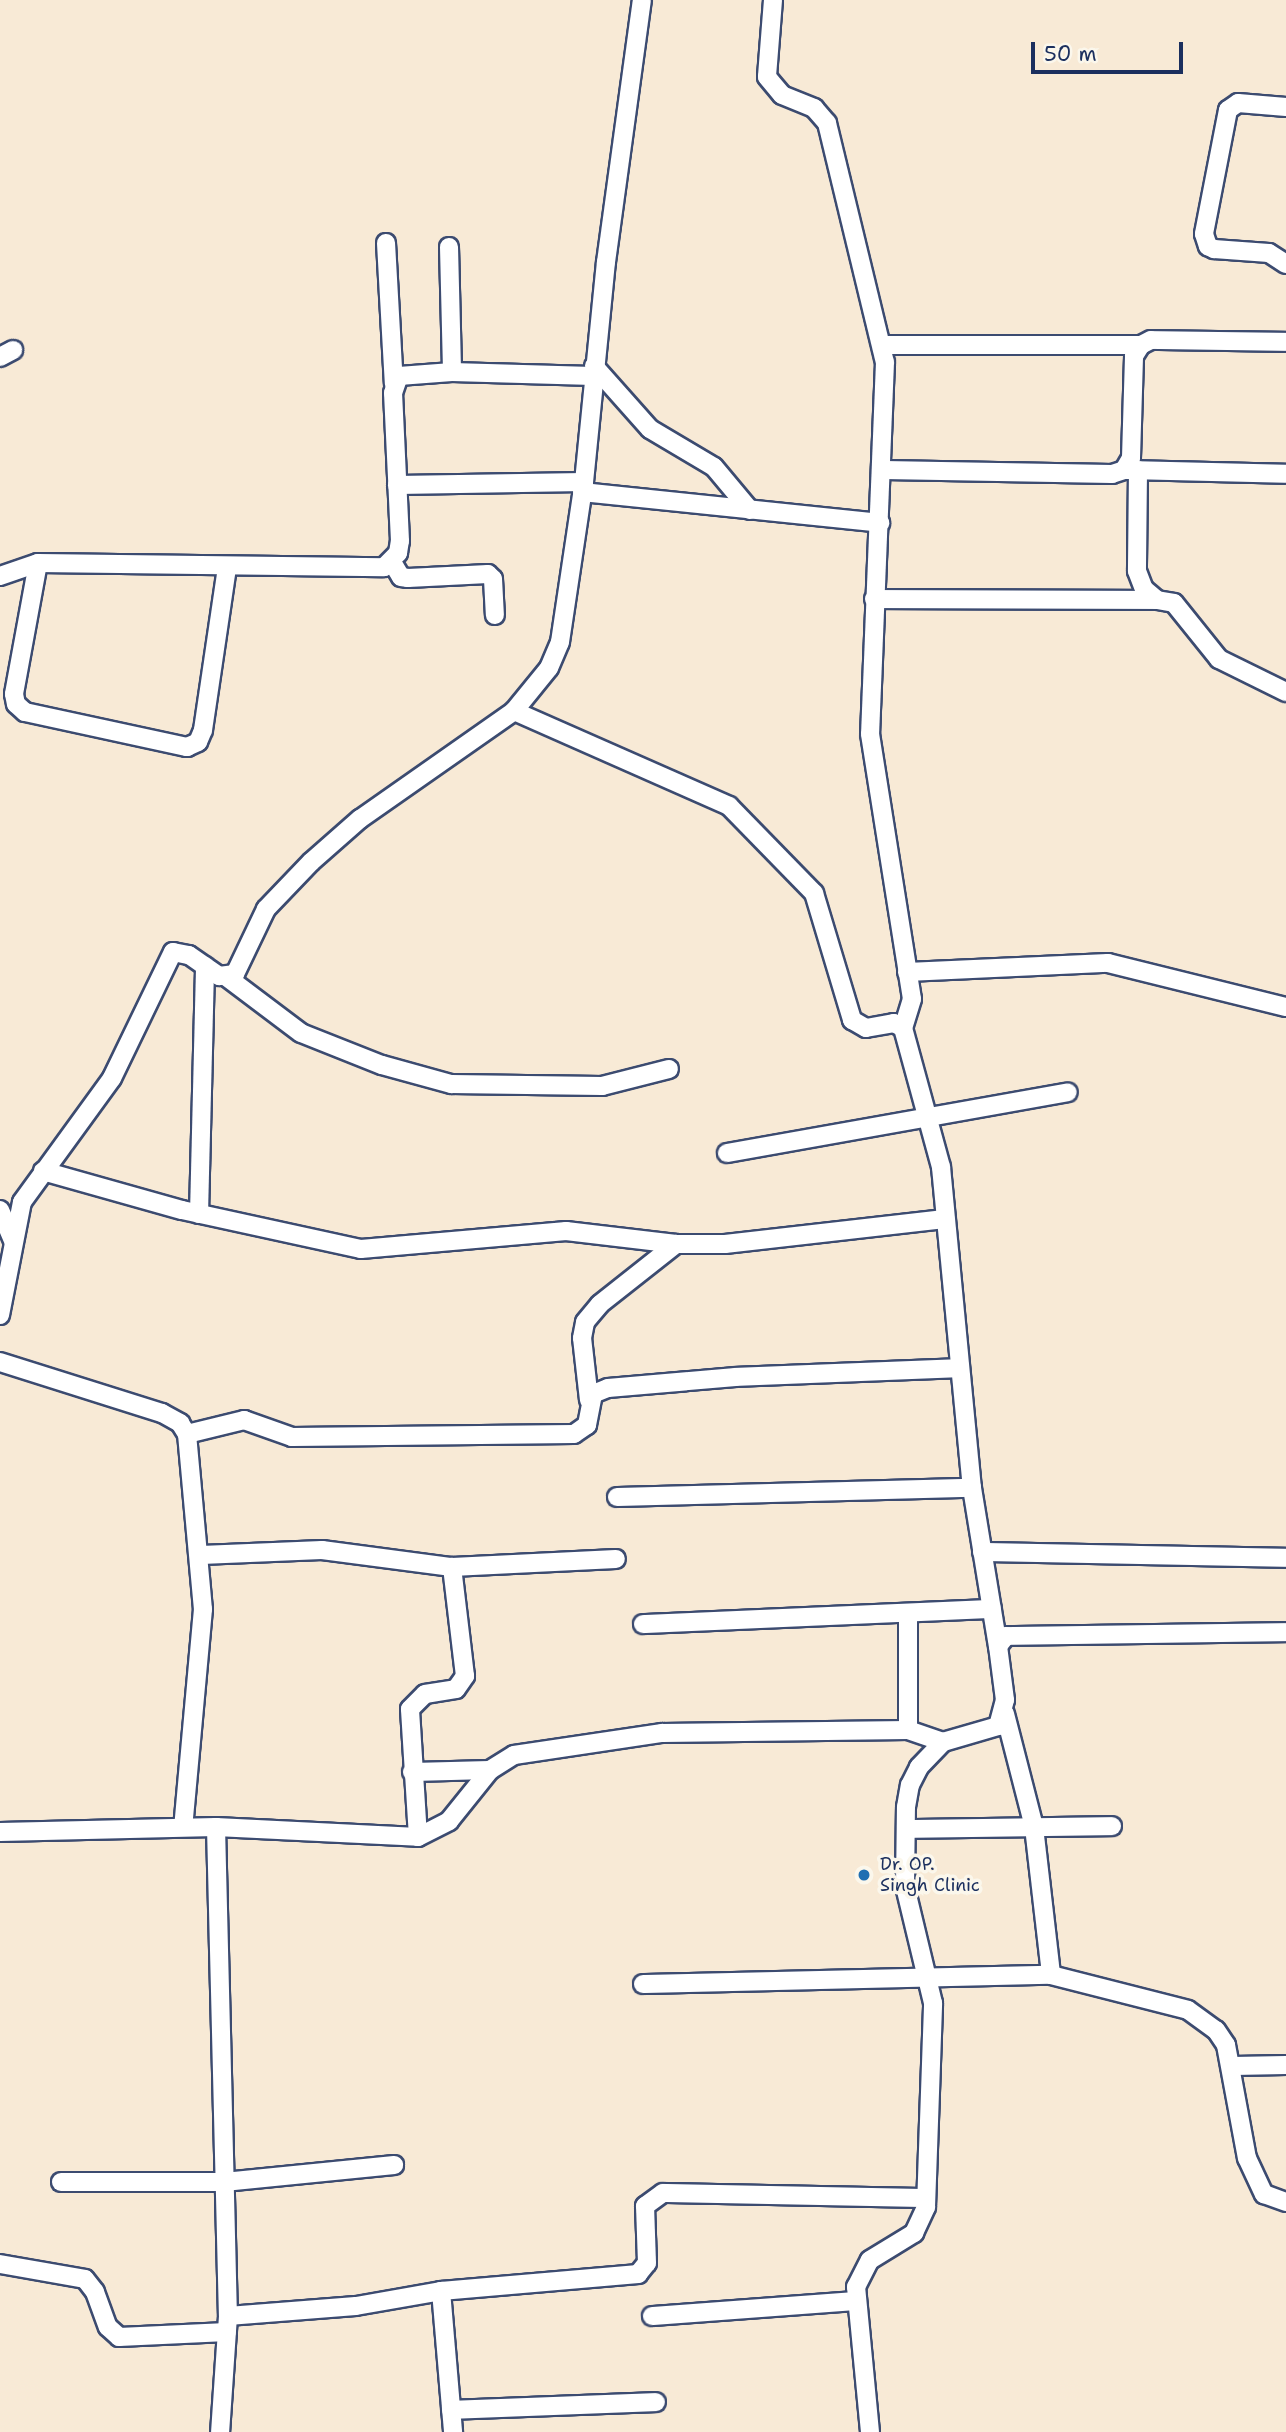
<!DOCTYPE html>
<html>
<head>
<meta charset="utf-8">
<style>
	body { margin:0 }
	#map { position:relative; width:1286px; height:2432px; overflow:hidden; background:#f8ead6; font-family:"Shantell Sans",sans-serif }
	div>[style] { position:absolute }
	.roads { filter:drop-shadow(2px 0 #3c4b70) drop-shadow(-2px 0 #3c4b70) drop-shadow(0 2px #3c4b70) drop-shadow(0 -2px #3c4b70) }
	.minor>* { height:18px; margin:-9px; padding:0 9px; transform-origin:9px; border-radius:9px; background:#fff }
	.dots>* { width:19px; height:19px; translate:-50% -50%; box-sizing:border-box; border:4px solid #fbf7ec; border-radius:50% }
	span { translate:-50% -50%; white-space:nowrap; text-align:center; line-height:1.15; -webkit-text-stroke:7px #fbf7ec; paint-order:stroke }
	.poi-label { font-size:18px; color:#1b2f5e }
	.left { translate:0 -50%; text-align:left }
	.scale { position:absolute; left:1031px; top:42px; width:152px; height:32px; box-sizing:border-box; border:4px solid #1b2f5e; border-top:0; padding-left:9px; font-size:21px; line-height:24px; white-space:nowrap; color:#1b2f5e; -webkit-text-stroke:5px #fbf7ec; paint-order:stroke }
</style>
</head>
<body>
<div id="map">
	<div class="roads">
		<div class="minor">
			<i style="left:773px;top:0;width:77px;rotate:94.5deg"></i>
			<i style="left:767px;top:77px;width:23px;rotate:50deg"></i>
			<i style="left:782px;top:95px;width:35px;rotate:22deg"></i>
			<i style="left:814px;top:108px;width:20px;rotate:49deg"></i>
			<i style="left:827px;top:123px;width:246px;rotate:76.4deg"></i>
			<i style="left:885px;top:362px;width:372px;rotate:92.3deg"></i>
			<i style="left:870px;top:734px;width:268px;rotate:81deg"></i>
			<i style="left:912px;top:999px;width:30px;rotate:107deg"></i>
			<i style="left:1286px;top:107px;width:48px;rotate:-175.2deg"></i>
			<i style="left:1238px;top:103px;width:12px;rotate:145deg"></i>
			<i style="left:1228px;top:110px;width:126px;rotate:101deg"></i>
			<i style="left:1204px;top:234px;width:13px;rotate:72deg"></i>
			<i style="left:1208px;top:246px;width:7px;rotate:27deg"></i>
			<i style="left:1214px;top:249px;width:55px;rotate:4.2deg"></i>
			<i style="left:1269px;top:253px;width:20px;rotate:33deg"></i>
			<i style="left:386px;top:243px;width:141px;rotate:86.8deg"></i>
			<i style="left:449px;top:247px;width:125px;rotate:88.6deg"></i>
			<i style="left:883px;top:345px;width:258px"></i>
			<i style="left:0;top:357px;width:15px;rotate:-28deg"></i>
			<i style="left:594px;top:366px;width:84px;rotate:48.4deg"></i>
			<i style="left:650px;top:429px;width:74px;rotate:30.7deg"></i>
			<i style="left:714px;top:467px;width:56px;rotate:50.1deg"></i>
			<i style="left:884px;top:470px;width:228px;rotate:1deg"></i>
			<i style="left:1112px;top:474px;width:13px;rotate:-18deg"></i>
			<i style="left:1124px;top:470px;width:14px;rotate:-60deg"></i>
			<i style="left:1131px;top:458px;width:102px;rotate:-88.3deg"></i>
			<i style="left:1134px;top:356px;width:13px;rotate:-58deg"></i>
			<i style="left:1141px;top:345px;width:11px;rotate:-27deg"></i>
			<i style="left:1151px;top:340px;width:135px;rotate:0.8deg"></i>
			<i style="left:1127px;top:470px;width:159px;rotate:1.4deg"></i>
			<i style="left:1138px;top:470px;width:101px;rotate:90.6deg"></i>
			<i style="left:1137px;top:571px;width:19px;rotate:69deg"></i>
			<i style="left:1144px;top:589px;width:17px;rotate:40deg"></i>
			<i style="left:1157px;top:600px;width:17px;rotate:10deg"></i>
			<i style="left:1174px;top:603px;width:72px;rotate:51.2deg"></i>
			<i style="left:1219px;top:659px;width:75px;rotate:26.2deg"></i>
			<i style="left:397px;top:485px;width:187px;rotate:-0.9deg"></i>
			<i style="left:582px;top:492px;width:300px;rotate:5.9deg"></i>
			<i style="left:392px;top:562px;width:17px;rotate:59deg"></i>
			<i style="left:401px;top:577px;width:7px;rotate:8deg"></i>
			<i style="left:408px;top:578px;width:80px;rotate:-2.9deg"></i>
			<i style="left:488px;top:574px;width:7px;rotate:45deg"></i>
			<i style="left:493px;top:579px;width:36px;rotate:87deg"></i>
			<i style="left:38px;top:563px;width:133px;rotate:100.4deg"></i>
			<i style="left:14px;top:694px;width:10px;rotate:79deg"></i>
			<i style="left:16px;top:704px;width:12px;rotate:42deg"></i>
			<i style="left:25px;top:712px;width:166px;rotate:12.2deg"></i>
			<i style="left:187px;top:747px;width:12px;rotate:-24deg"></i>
			<i style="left:198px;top:742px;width:13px;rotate:-67deg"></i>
			<i style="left:203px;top:730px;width:165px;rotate:-81.6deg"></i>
			<i style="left:0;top:576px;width:40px;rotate:-18.9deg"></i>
			<i style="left:38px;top:563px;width:346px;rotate:0.7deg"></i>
			<i style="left:384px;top:567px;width:20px;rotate:-45deg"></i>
			<i style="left:398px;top:553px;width:12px;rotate:-81deg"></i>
			<i style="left:400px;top:541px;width:148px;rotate:-92.7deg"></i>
			<i style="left:393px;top:393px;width:18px;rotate:-71deg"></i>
			<i style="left:399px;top:376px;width:53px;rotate:-4.3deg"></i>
			<i style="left:452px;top:372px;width:141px;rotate:1.6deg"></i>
			<i style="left:874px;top:599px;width:283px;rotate:0.2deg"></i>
			<i style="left:514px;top:711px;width:235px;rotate:23.8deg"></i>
			<i style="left:729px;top:806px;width:122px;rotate:45.7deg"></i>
			<i style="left:814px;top:893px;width:133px;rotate:73.3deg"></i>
			<i style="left:852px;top:1020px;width:16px;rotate:30deg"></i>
			<i style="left:866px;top:1028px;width:28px;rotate:-10deg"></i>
			<i style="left:894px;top:1023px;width:10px;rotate:29deg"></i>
			<i style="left:903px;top:1028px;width:144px;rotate:74.7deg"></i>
			<i style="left:941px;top:1167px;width:322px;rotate:84.5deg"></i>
			<i style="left:972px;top:1488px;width:160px;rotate:80.7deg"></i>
			<i style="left:907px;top:972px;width:201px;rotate:-2.6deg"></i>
			<i style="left:1108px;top:963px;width:183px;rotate:13.9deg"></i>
			<i style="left:228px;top:978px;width:91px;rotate:37deg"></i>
			<i style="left:301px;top:1033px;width:87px;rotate:21.6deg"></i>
			<i style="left:382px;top:1065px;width:72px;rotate:15.4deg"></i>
			<i style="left:451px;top:1084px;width:151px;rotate:0.8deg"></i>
			<i style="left:602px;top:1086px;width:69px;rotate:-14.2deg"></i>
			<i style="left:727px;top:1153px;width:346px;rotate:-10.1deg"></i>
			<i style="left:43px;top:1171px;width:144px;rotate:15.7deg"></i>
			<i style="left:182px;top:1210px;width:183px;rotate:12.3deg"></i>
			<i style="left:361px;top:1249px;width:206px;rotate:-5deg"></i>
			<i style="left:566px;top:1231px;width:111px;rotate:6.7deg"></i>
			<i style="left:676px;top:1244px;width:49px"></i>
			<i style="left:725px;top:1244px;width:221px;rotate:-6.5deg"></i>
			<i style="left:0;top:1210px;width:34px;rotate:67deg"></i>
			<i style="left:199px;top:1214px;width:248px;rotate:-88.6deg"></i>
			<i style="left:0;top:1315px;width:115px;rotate:-79deg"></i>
			<i style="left:22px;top:1202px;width:153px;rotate:-54deg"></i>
			<i style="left:112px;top:1078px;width:140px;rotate:-64.2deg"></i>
			<i style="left:173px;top:952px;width:16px;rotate:11deg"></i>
			<i style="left:189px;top:955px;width:37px;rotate:35deg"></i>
			<i style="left:219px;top:976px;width:16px;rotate:-7deg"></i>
			<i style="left:235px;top:974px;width:72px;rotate:-64.5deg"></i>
			<i style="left:266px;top:909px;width:65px;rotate:-46.2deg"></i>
			<i style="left:311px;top:862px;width:65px;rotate:-41.3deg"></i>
			<i style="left:360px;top:819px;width:188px;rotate:-35deg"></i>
			<i style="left:514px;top:711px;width:55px;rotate:-50.9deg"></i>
			<i style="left:549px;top:668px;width:28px;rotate:-67deg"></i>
			<i style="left:560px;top:642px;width:162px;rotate:-81.5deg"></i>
			<i style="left:584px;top:482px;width:221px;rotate:-84.3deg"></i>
			<i style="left:606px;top:262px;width:264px;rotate:-82.2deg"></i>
			<i style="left:0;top:1362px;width:170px;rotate:17.5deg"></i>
			<i style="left:162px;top:1413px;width:21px;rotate:29deg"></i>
			<i style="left:180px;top:1423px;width:13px;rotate:58deg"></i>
			<i style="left:187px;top:1434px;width:176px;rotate:84.8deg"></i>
			<i style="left:203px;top:1609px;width:219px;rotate:95.2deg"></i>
			<i style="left:589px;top:1400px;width:62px;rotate:-96.4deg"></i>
			<i style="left:582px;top:1338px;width:16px;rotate:-79deg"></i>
			<i style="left:585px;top:1322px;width:23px;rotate:-50deg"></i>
			<i style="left:600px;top:1304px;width:97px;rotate:-38.3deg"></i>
			<i style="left:187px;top:1434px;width:59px;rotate:-13.8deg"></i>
			<i style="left:244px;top:1420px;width:51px;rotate:19.5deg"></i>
			<i style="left:292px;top:1437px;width:282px;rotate:-0.6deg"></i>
			<i style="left:574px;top:1434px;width:16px;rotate:-35deg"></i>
			<i style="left:587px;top:1425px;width:32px;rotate:-79deg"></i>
			<i style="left:593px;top:1394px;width:16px;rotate:-22deg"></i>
			<i style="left:608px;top:1388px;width:128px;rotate:-4.9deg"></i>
			<i style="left:736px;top:1377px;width:224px;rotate:-2.3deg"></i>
			<i style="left:617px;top:1497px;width:355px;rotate:-1.5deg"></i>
			<i style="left:982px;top:1552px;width:304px;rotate:1.1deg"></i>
			<i style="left:201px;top:1555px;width:121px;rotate:-2.4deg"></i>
			<i style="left:322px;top:1550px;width:131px;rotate:7.5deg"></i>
			<i style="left:452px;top:1567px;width:164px;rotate:-2.8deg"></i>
			<i style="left:908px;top:1614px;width:116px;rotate:90deg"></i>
			<i style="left:643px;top:1624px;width:349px;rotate:-2.5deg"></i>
			<i style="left:1005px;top:1714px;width:117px;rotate:75.6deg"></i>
			<i style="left:1034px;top:1827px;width:149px;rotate:83.4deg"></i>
			<i style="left:412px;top:1772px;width:78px;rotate:-1.5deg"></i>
			<i style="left:216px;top:1827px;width:489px;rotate:88.6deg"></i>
			<i style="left:228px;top:2316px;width:116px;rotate:93.9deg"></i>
			<i style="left:906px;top:1829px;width:206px;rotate:-0.8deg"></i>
			<i style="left:0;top:1832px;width:216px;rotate:-1.3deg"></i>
			<i style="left:216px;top:1827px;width:202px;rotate:2.8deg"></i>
			<i style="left:418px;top:1837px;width:35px;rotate:-27deg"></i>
			<i style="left:449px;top:1821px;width:65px;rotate:-51.2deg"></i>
			<i style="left:490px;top:1770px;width:28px;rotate:-32deg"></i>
			<i style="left:514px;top:1755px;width:150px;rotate:-8.5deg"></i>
			<i style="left:662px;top:1733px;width:246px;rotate:-0.7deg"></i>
			<i style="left:908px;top:1730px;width:37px;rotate:19deg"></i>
			<i style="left:418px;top:1837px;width:128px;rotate:-93.6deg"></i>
			<i style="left:410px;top:1709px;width:21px;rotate:-45deg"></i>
			<i style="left:425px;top:1694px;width:31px;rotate:-9deg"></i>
			<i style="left:456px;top:1689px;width:16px;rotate:-55deg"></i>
			<i style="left:465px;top:1676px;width:110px;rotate:-96.8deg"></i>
			<i style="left:643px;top:1984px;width:408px;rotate:-1.3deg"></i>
			<i style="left:1051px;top:1975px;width:141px;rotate:14.3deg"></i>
			<i style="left:1188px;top:2010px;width:34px;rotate:36deg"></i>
			<i style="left:1216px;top:2030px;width:18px;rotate:56deg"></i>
			<i style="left:1226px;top:2045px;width:115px;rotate:79.5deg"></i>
			<i style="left:1247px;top:2158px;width:40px;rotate:65deg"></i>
			<i style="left:1264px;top:2194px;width:23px;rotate:20deg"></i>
			<i style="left:1233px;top:2066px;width:53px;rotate:-1.1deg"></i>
			<i style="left:61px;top:2182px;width:163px"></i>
			<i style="left:224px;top:2182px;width:171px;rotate:-5.7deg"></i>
			<i style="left:0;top:2264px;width:86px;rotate:10deg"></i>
			<i style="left:85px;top:2279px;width:16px;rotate:52deg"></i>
			<i style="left:95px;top:2292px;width:37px;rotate:70deg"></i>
			<i style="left:108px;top:2327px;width:15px;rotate:42deg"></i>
			<i style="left:119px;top:2337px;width:108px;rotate:-2.7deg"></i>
			<i style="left:441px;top:2291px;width:142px;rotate:85.1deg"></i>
			<i style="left:228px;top:2316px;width:128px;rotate:-4.5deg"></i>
			<i style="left:356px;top:2306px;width:86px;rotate:-10deg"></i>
			<i style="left:441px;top:2291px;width:198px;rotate:-4.9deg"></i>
			<i style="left:638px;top:2274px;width:14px;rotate:-51deg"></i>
			<i style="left:647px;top:2263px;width:57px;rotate:-92deg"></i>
			<i style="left:645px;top:2206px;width:22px;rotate:-36deg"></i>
			<i style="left:663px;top:2193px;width:263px;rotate:1.1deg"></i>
			<i style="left:652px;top:2316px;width:205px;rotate:-4.2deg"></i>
			<i style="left:451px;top:2410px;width:205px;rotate:-2.2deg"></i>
			<i style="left:870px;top:2432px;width:146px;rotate:-95.5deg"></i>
			<i style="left:856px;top:2287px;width:30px;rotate:-63deg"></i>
			<i style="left:870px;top:2260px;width:52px;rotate:-31.5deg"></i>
			<i style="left:914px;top:2233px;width:29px;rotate:-65deg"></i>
			<i style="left:926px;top:2207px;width:204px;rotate:-88deg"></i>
			<i style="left:933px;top:2003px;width:120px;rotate:-103.5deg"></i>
			<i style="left:905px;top:1886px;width:79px;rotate:-89.3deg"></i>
			<i style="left:906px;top:1807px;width:22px;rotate:-80deg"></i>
			<i style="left:910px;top:1785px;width:20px;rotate:-63deg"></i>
			<i style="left:919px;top:1767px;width:35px;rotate:-46deg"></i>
			<i style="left:943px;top:1742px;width:57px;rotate:-16.2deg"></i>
			<i style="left:998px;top:1726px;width:27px;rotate:-75deg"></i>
			<i style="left:1005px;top:1700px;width:54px;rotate:-97.4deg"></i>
			<i style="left:998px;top:1646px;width:13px;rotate:-51deg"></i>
			<i style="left:1006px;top:1636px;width:280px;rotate:-0.8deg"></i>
		</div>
	</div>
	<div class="dots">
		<i style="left:864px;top:1875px;background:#1f6fb2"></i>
	</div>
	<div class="poi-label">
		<span class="left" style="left:880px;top:1875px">Dr. OP.<br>Singh Clinic</span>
	</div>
	<div class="scale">50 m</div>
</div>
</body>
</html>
